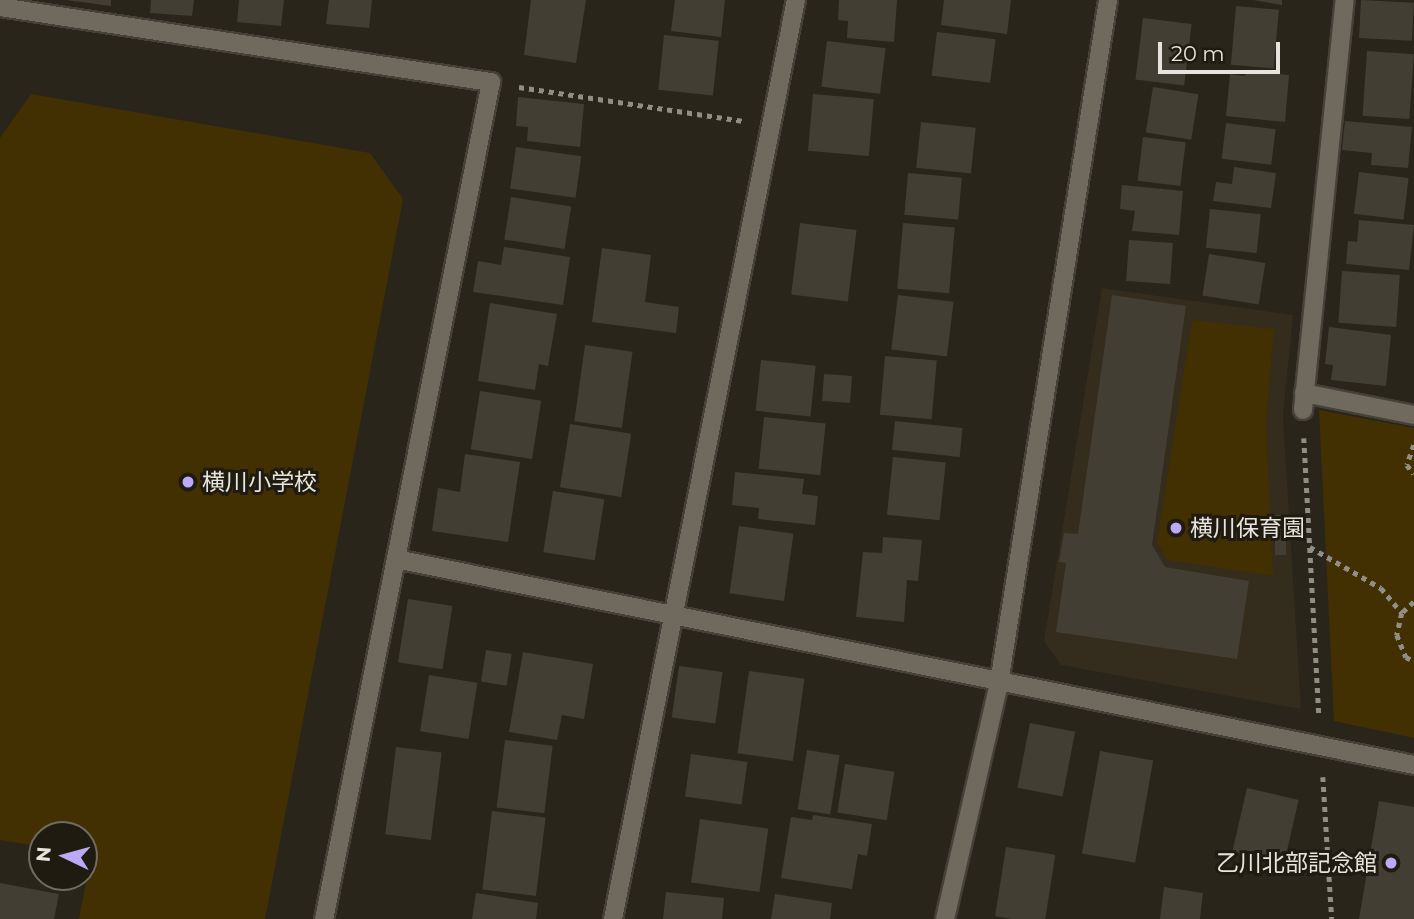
<!DOCTYPE html>
<html>
<head>
<meta charset="utf-8">
<style>
	body { margin:0 }
	#map { position:relative; width:1414px; height:919px; overflow:hidden; background:#29251a; font-family:Montserrat,"Noto Sans JP",sans-serif }
	div>[style] { position:absolute }
	.built>* { inset:0; background:#342c1c }
	.green>* { inset:0; background:#423003 }
	.building>* { inset:0; background:#433e33; transform-origin:0 0 }
	.path>* { height:4.5px; margin-top:-2.25px; transform-origin:0; background:repeating-linear-gradient(90deg,#918e85 0 5px,transparent 0 10px) }
	.roads { filter:drop-shadow(2px 0 #454139) drop-shadow(-2px 0 #454139) drop-shadow(0 2px #454139) drop-shadow(0 -2px #454139) }
	.minor>* { height:18px; margin:-9px; padding:0 9px; transform-origin:9px; border-radius:9px; background:#706a5e }
	.dots>* { width:19px; height:19px; translate:-50% -50%; box-sizing:border-box; border:4px solid #201b11; border-radius:50% }
	span { translate:-50% -50%; white-space:nowrap; text-align:center; line-height:1.15; -webkit-text-stroke:6px #201b11; paint-order:stroke }
	.poi-label { font-size:23px; color:#e7e4dd }
	.left { translate:0 -50%; text-align:left }
	.right { translate:-100% -50%; text-align:right }
	.north { position:absolute; left:28px; top:821px; width:70px; height:70px; box-sizing:border-box; background:#201b11; border:2px solid #706b63; border-radius:50%; rotate:275deg; font-size:19px; font-weight:700; line-height:28px; text-align:center; color:#e7e4dd }
	.north::after { content:''; display:block; margin:auto; width:24px; height:32px; background:#bcaaf6; clip-path:polygon(50% 0,100% 100%,50% 72%,0 100%) }
	.scale { position:absolute; left:1158px; top:42px; width:122px; height:32px; box-sizing:border-box; border:4px solid #e7e4dd; border-top:0; padding-left:9px; font-size:21px; line-height:24px; white-space:nowrap; color:#e7e4dd; -webkit-text-stroke:5px #201b11; paint-order:stroke }
</style>
</head>
<body>
<div id="map">
	<div class="built">
		<i style="clip-path:polygon(1102px 288px,1293px 315px,1283px 416px,1301px 709px,1061px 665px,1044px 641px)"></i>
	</div>
	<div class="green">
		<i style="clip-path:polygon(31px 94px,370px 153px,403px 199px,265px 919px,79px 919px,91px 856px,84px 855px,84px 835px,42px 835px,42px 847px,0 840px,0 138px)"></i>
		<i style="clip-path:polygon(1192px 320px,1274px 329px,1266px 423px,1273px 576px,1167px 560px,1157px 542px)"></i>
		<i style="clip-path:polygon(1319px 410px,1414px 428px,1414px 738px,1334px 721px)"></i>
	</div>
	<div class="building">
		<i style="clip-path:polygon(66px 0,111px 0,111px 6px)"></i>
		<i style="clip-path:polygon(151px 0,194px 0,192px 16px,150px 13px)"></i>
		<i style="clip-path:polygon(239px 0,284px 0,281px 26px,237px 22px)"></i>
		<i style="clip-path:polygon(329px 0,372px 0,369px 28px,326px 24px)"></i>
		<i style="clip-path:polygon(531px 0,586px 0,576px 63px,524px 55px)"></i>
		<i style="clip-path:polygon(675px 0,725px 0,721px 37px,671px 31px)"></i>
		<i style="clip-path:polygon(839px 0,897px 0,894px 42px,847px 38px,848px 21px,838px 20px)"></i>
		<i style="clip-path:polygon(944px 0,1011px 0,1007px 34px,941px 25px)"></i>
		<i style="clip-path:polygon(1253px 0,1282px 0,1282px 5px)"></i>
		<i style="left:1361px;top:0;width:53px;height:38px;rotate:3deg"></i>
		<i style="left:1236px;top:6px;width:43px;height:59px;rotate:5deg"></i>
		<i style="left:1143px;top:18px;width:49px;height:62px;rotate:7deg"></i>
		<i style="left:937px;top:32px;width:59px;height:44px;rotate:7deg"></i>
		<i style="left:664px;top:35px;width:55px;height:55px;rotate:6deg"></i>
		<i style="left:827px;top:41px;width:59px;height:46px;rotate:7deg"></i>
		<i style="left:1367px;top:51px;width:47px;height:65px;rotate:4deg"></i>
		<i style="clip-path:polygon(1246px 71px,1289px 75px,1285px 122px,1226px 116px,1230px 74px,1245px 76px)"></i>
		<i style="left:1153px;top:87px;width:46px;height:46px;rotate:9deg"></i>
		<i style="left:813px;top:94px;width:61px;height:57px;rotate:5deg"></i>
		<i style="clip-path:polygon(518px 97px,584px 104px,580px 147px,527px 141px,528px 127px,516px 126px)"></i>
		<i style="clip-path:polygon(1345px 121px,1412px 127px,1408px 168px,1371px 165px,1372px 153px,1342px 150px)"></i>
		<i style="left:921px;top:122px;width:55px;height:46px;rotate:6deg"></i>
		<i style="left:1226px;top:123px;width:50px;height:36px;rotate:7deg"></i>
		<i style="left:1143px;top:137px;width:43px;height:44px;rotate:7deg"></i>
		<i style="left:516px;top:147px;width:66px;height:42px;rotate:8deg"></i>
		<i style="clip-path:polygon(1234px 167px,1276px 173px,1271px 208px,1213px 201px,1216px 182px,1232px 184px)"></i>
		<i style="left:1359px;top:172px;width:50px;height:42px;rotate:7deg"></i>
		<i style="left:908px;top:173px;width:54px;height:42px;rotate:5deg"></i>
		<i style="clip-path:polygon(1122px 185px,1183px 191px,1179px 235px,1132px 231px,1135px 211px,1120px 209px)"></i>
		<i style="left:511px;top:197px;width:61px;height:43px;rotate:9deg"></i>
		<i style="left:1210px;top:209px;width:51px;height:39px;rotate:6deg"></i>
		<i style="clip-path:polygon(1359px 220px,1414px 225px,1409px 270px,1346px 264px,1348px 241px,1357px 242px)"></i>
		<i style="left:800px;top:223px;width:57px;height:72px;rotate:7deg"></i>
		<i style="left:903px;top:223px;width:52px;height:66px;rotate:5deg"></i>
		<i style="left:1129px;top:240px;width:44px;height:41px;rotate:4deg"></i>
		<i style="clip-path:polygon(504px 247px,570px 257px,563px 305px,473px 292px,478px 261px,501px 265px)"></i>
		<i style="clip-path:polygon(602px 248px,651px 255px,645px 302px,679px 307px,676px 333px,592px 322px)"></i>
		<i style="left:1209px;top:254px;width:57px;height:42px;rotate:9deg"></i>
		<i style="left:1342px;top:271px;width:58px;height:52px;rotate:4deg"></i>
		<i style="left:898px;top:295px;width:56px;height:55px;rotate:7deg"></i>
		<i style="clip-path:polygon(1112px 295px,1186px 306px,1152px 545px,1165px 567px,1249px 581px,1237px 659px,1056px 632px,1066px 563px,1059px 562px,1064px 533px,1078px 534px)"></i>
		<i style="clip-path:polygon(490px 303px,557px 314px,548px 366px,539px 364px,535px 390px,478px 381px)"></i>
		<i style="clip-path:polygon(1329px 327px,1391px 335px,1386px 386px,1331px 380px,1333px 365px,1325px 364px)"></i>
		<i style="left:585px;top:345px;width:48px;height:77px;rotate:8deg"></i>
		<i style="left:885px;top:356px;width:52px;height:59px;rotate:5deg"></i>
		<i style="left:761px;top:360px;width:55px;height:51px;rotate:6deg"></i>
		<i style="left:824px;top:374px;width:28px;height:27px;rotate:4deg"></i>
		<i style="left:480px;top:391px;width:62px;height:59px;rotate:9deg"></i>
		<i style="left:764px;top:417px;width:62px;height:52px;rotate:6deg"></i>
		<i style="left:895px;top:421px;width:68px;height:29px;rotate:6deg"></i>
		<i style="left:570px;top:424px;width:62px;height:64px;rotate:9deg"></i>
		<i style="clip-path:polygon(465px 454px,520px 462px,508px 542px,432px 531px,438px 488px,460px 492px)"></i>
		<i style="left:893px;top:457px;width:53px;height:58px;rotate:6deg"></i>
		<i style="clip-path:polygon(735px 472px,804px 479px,802px 494px,818px 496px,815px 525px,758px 519px,759px 508px,732px 505px)"></i>
		<i style="left:553px;top:491px;width:52px;height:62px;rotate:9deg"></i>
		<i style="left:1275px;top:515px;width:11px;height:40px"></i>
		<i style="left:739px;top:526px;width:55px;height:68px;rotate:8deg"></i>
		<i style="clip-path:polygon(883px 537px,922px 540px,918px 581px,907px 580px,904px 622px,856px 617px,863px 552px,882px 553px)"></i>
		<i style="left:408px;top:599px;width:45px;height:64px;rotate:9deg"></i>
		<i style="left:486px;top:650px;width:26px;height:32px;rotate:9deg"></i>
		<i style="clip-path:polygon(523px 652px,593px 664px,584px 719px,562px 715px,557px 740px,509px 732px)"></i>
		<i style="left:679px;top:666px;width:44px;height:52px;rotate:8deg"></i>
		<i style="left:749px;top:671px;width:56px;height:83px;rotate:8deg"></i>
		<i style="left:429px;top:675px;width:49px;height:57px;rotate:9deg"></i>
		<i style="left:1030px;top:723px;width:46px;height:66px;rotate:11deg"></i>
		<i style="left:505px;top:740px;width:48px;height:68px;rotate:7deg"></i>
		<i style="left:396px;top:747px;width:46px;height:88px;rotate:7deg"></i>
		<i style="left:807px;top:750px;width:33px;height:60px;rotate:9deg"></i>
		<i style="left:1100px;top:751px;width:54px;height:104px;rotate:10deg"></i>
		<i style="left:691px;top:754px;width:57px;height:43px;rotate:8deg"></i>
		<i style="left:845px;top:764px;width:50px;height:49px;rotate:9deg"></i>
		<i style="left:1247px;top:788px;width:53px;height:67px;rotate:13deg"></i>
		<i style="clip-path:polygon(1379px 801px,1414px 807px,1414px 919px,1359px 919px)"></i>
		<i style="left:492px;top:811px;width:54px;height:79px;rotate:7deg"></i>
		<i style="clip-path:polygon(813px 815px,872px 824px,867px 856px,858px 854px,852px 889px,781px 878px,791px 817px,812px 820px)"></i>
		<i style="left:700px;top:819px;width:69px;height:64px;rotate:8deg"></i>
		<i style="left:1006px;top:847px;width:50px;height:70px;rotate:9deg"></i>
		<i style="clip-path:polygon(0 883px,59px 894px,54px 919px,0 919px)"></i>
		<i style="clip-path:polygon(1164px 887px,1203px 893px,1200px 919px,1160px 919px)"></i>
		<i style="clip-path:polygon(666px 892px,724px 898px,722px 919px,663px 919px)"></i>
		<i style="clip-path:polygon(476px 893px,538px 903px,536px 919px,472px 919px)"></i>
		<i style="clip-path:polygon(775px 894px,832px 903px,830px 919px,771px 919px)"></i>
	</div>
	<div class="path">
		<i style="left:519px;top:87px;width:227px;rotate:8.6deg"></i>
		<i style="left:1304px;top:438px;width:278px;rotate:86.9deg"></i>
		<i style="left:1414px;top:445px;width:21px;rotate:109deg"></i>
		<i style="left:1407px;top:465px;width:11px;rotate:52deg"></i>
		<i style="left:1310px;top:547px;width:82px;rotate:30deg"></i>
		<i style="left:1381px;top:588px;width:33px;rotate:50deg"></i>
		<i style="left:1414px;top:602px;width:16px;rotate:137deg"></i>
		<i style="left:1402px;top:613px;width:23px;rotate:103deg"></i>
		<i style="left:1397px;top:635px;width:24px;rotate:68deg"></i>
		<i style="left:1406px;top:657px;width:9px;rotate:27deg"></i>
		<i style="left:1323px;top:777px;width:142px;rotate:86.4deg"></i>
	</div>
	<div class="roads">
		<div class="minor">
			<i style="left:0;top:7px;width:497px;rotate:8.7deg"></i>
			<i style="left:491px;top:82px;width:853px;rotate:101.28deg"></i>
			<i style="left:1304px;top:393px;width:112px;rotate:11.3deg"></i>
			<i style="left:1303px;top:410px;width:412px;rotate:-84.2deg"></i>
			<i style="left:396px;top:559px;width:1039px;rotate:11.44deg"></i>
			<i style="left:613px;top:919px;width:937px;rotate:-78.74deg"></i>
			<i style="left:945px;top:919px;width:242px;rotate:-77.1deg"></i>
			<i style="left:999px;top:683px;width:692px;rotate:-80.93deg"></i>
		</div>
	</div>
	<div class="dots">
		<i style="left:188px;top:482px;background:#bcaaf6"></i>
		<i style="left:1176px;top:528px;background:#bcaaf6"></i>
		<i style="left:1391px;top:863px;background:#bcaaf6"></i>
	</div>
	<div class="poi-label">
		<span class="left" style="left:202px;top:482px">横川小学校</span>
		<span class="left" style="left:1190px;top:528px">横川保育園</span>
		<span class="right" style="left:1377px;top:863px">乙川北部記念館</span>
	</div>
	<div class="north">N</div>
	<div class="scale">20 m</div>
</div>
</body>
</html>
